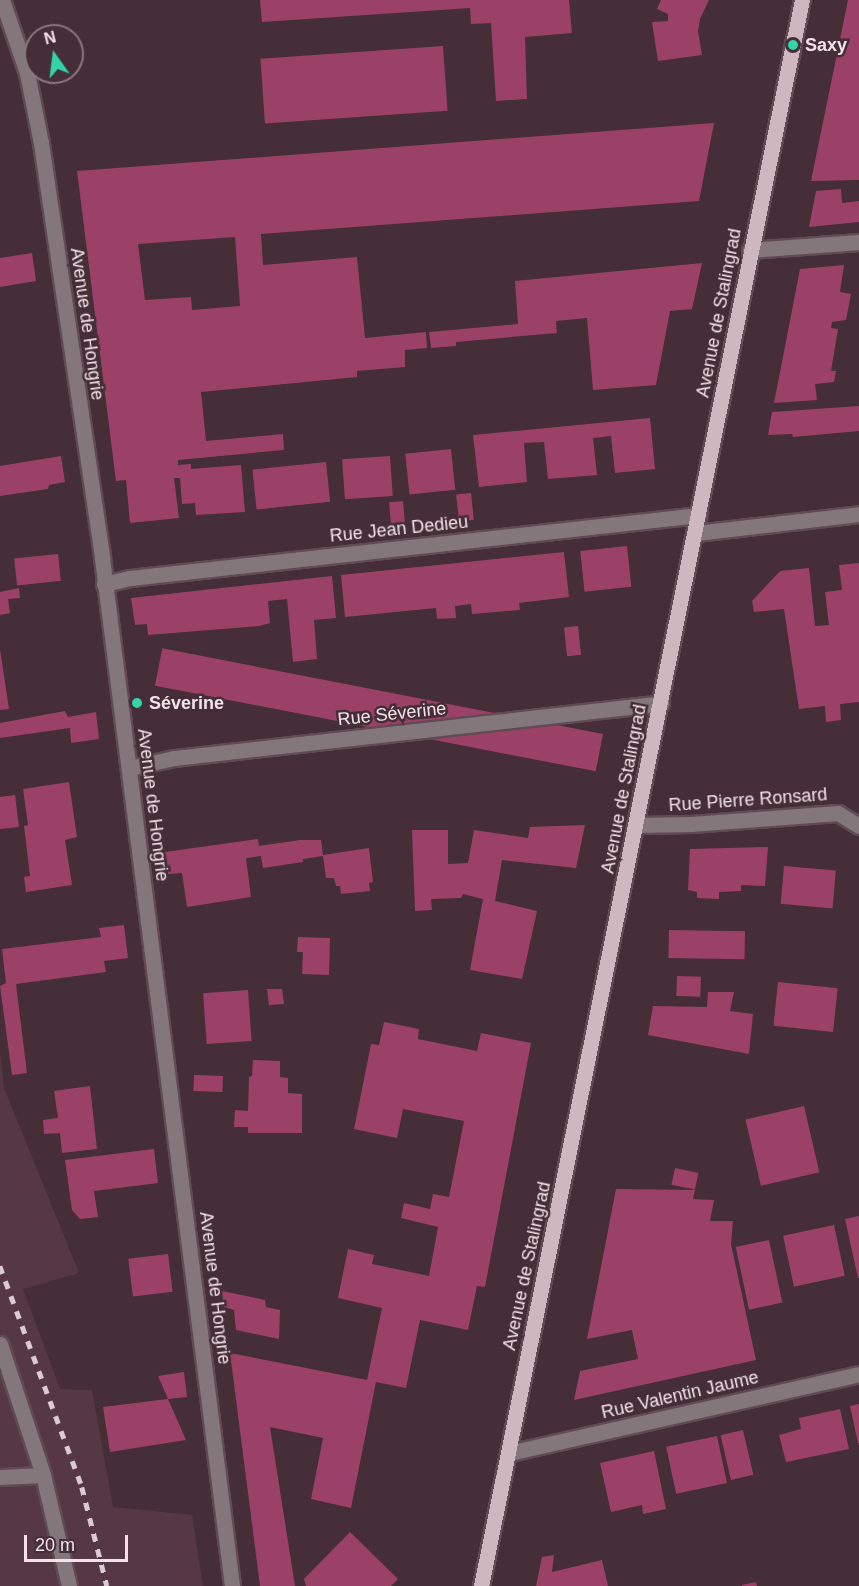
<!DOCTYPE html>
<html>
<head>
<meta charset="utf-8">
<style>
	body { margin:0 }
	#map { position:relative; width:859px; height:1586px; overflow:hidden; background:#452e37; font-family:Arial,sans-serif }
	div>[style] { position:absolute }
	.built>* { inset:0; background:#553843 }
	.building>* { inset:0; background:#9b4168; transform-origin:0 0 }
	.roads { filter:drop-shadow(2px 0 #614b53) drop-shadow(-2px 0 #614b53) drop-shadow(0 2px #614b53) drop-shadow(0 -2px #614b53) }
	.minor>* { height:15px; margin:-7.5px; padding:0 7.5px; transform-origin:7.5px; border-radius:7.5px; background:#83777b }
	.major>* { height:15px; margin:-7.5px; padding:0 7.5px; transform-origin:7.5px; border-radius:7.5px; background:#cfb7bf }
	.rail>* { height:4.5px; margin-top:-2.25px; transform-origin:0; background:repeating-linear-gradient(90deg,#dccbd0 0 8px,transparent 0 16px) }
	.dots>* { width:16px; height:16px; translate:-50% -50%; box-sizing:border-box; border:3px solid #452e37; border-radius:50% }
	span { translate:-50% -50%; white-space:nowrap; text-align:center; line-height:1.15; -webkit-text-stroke:5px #452e37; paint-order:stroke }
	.poi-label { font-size:18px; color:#f3e3e8; font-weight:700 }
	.left { translate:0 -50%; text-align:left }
	.street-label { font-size:18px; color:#f3e3e8 }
	.north { position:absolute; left:24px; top:24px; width:60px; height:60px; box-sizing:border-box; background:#452e37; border:2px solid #8b767e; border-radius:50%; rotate:346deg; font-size:16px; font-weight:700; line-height:24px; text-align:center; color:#f3e3e8 }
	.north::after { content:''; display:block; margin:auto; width:21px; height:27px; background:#33d4a8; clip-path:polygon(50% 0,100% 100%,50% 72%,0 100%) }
	.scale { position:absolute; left:24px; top:1535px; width:104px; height:27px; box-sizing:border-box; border:3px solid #f3e3e8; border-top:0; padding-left:8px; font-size:18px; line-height:21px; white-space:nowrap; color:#f3e3e8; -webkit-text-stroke:4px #452e37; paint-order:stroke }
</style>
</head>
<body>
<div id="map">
	<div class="built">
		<i style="clip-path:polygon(0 1052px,4px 1088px,79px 1273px,23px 1289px,60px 1389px,92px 1390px,113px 1507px,192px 1515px,203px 1586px,0 1586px)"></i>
	</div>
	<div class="building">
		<i style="clip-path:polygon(260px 0,569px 0,572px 33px,525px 37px,527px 99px,496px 101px,491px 23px,471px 24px,470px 8px,262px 22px)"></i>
		<i style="clip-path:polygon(661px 0,709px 0,700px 19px,698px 31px,702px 55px,658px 61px,652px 22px,668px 21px,668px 14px,657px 9px)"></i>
		<i style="clip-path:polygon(848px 0,859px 0,859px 180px,811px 181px)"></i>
		<i style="left:443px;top:46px;width:65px;height:183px;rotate:86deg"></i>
		<i style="clip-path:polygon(evenodd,714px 123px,699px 201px,261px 234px,263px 265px,357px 257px,365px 338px,426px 332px,427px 348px,405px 350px,405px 367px,357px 371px,357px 377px,201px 392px,206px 441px,283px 434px,284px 450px,178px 460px,178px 465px,191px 464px,191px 469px,241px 465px,245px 512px,196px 515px,195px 503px,182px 504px,180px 478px,174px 478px,179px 518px,130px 523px,126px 480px,116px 481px,77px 171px,714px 123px,235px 237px,240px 306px,192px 310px,191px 297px,145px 300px,138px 244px,235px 237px)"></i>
		<i style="clip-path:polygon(841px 189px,842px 203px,859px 201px,859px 222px,809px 227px,816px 191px)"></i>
		<i style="clip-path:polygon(32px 253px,36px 281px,0 287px,0 258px)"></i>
		<i style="clip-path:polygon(702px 263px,692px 309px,670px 311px,656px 385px,593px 390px,587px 318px,556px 321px,557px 333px,456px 342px,456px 346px,431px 348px,429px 332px,518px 324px,515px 281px)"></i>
		<i style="clip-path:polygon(844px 265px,840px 292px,851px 294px,846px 320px,832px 322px,831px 328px,838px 329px,831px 371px,836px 371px,834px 382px,815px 384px,817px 400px,774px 403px,800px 269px)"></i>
		<i style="clip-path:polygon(859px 406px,859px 431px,793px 437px,792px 434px,768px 435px,772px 412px)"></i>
		<i style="clip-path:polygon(650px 418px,655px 469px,615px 473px,611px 436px,593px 438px,597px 475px,548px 479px,544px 442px,524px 443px,527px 482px,479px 487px,473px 435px)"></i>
		<i style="left:451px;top:449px;width:41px;height:46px;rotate:84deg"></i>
		<i style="clip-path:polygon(61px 456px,65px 482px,49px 485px,48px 489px,0 496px,0 466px)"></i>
		<i style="left:390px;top:456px;width:40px;height:48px;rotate:86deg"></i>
		<i style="left:326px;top:462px;width:40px;height:74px;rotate:84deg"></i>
		<i style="left:471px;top:493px;width:27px;height:15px;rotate:84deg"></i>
		<i style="left:403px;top:501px;width:25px;height:14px;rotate:85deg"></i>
		<i style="left:627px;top:546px;width:41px;height:47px;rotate:84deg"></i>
		<i style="clip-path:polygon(564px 552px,569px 597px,519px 603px,520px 610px,472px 614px,471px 604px,455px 606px,456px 618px,437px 619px,436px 608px,345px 617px,341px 575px)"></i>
		<i style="left:58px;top:554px;width:27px;height:44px;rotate:84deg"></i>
		<i style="clip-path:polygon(859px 563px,859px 702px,840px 704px,841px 720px,826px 722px,825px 706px,799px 709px,784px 609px,754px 612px,752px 601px,780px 571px,809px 568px,815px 626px,829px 625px,825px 592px,842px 590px,839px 565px)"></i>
		<i style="clip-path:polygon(332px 576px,336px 618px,314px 620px,317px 659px,293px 662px,287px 599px,268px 601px,270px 623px,259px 626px,148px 635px,147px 624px,135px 625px,131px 598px)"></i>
		<i style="clip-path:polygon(19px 588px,20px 598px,8px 599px,10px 613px,0 615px,0 592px)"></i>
		<i style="left:578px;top:626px;width:29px;height:14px;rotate:84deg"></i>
		<i style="clip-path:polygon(0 649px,9px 709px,0 710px)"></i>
		<i style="clip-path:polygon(65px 711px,68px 717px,96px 712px,99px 739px,71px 743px,70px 728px,0 738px,0 723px)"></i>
		<i style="left:603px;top:734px;width:38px;height:449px;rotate:101deg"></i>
		<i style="clip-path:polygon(69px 782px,77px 837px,65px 840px,72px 885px,26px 892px,24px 877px,30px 876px,24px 826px,28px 825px,23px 789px)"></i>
		<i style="clip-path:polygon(15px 795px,19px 827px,0 829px,0 797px)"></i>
		<i style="clip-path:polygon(585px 825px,576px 868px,502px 860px,495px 901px,537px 911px,522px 979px,470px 970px,483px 899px,463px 894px,461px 898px,431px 899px,432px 910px,415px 911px,412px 830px,448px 830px,448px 864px,468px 863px,474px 830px,528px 838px,530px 827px)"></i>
		<i style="clip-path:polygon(258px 839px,259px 846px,300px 840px,321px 840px,323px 855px,369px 848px,373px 882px,369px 883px,370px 891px,341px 894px,340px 886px,336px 886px,334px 878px,326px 878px,323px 856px,303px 859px,303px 862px,263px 868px,261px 856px,246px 858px,251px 897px,187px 907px,182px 873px,168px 874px,165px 852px)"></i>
		<i style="clip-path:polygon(768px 847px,765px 886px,741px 885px,741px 891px,719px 892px,719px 899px,697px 898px,697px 892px,688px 890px,690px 849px)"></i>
		<i style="left:784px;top:866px;width:52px;height:38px;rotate:5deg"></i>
		<i style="clip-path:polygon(124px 925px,128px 958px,104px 961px,106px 972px,16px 984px,27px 1073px,12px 1075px,0 986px,6px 983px,2px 949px,101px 937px,99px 928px)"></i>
		<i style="left:669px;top:930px;width:76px;height:28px;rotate:1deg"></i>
		<i style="clip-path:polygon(298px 937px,330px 938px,329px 975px,302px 974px,303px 952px,297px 952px)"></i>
		<i style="left:677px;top:976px;width:24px;height:20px;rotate:2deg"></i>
		<i style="left:778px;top:982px;width:60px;height:44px;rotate:6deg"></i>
		<i style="clip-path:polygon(267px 989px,282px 989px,284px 1004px,269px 1005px)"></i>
		<i style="left:248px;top:990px;width:51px;height:45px;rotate:86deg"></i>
		<i style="clip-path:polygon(708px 992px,734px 992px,730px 1011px,753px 1014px,749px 1054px,648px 1035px,653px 1006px,707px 1007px)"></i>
		<i style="clip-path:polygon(384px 1022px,419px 1029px,418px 1039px,477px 1051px,481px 1033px,531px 1043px,485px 1287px,477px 1286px,468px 1330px,420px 1320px,406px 1388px,376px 1382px,351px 1508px,311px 1499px,323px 1438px,270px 1427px,295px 1586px,260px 1586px,230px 1353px,367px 1380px,382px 1308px,338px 1298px,348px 1249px,374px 1255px,372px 1264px,429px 1276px,438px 1227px,401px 1218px,404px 1203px,430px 1209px,433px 1194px,449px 1197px,464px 1121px,403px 1109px,397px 1138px,354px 1129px,371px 1044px,379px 1045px)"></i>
		<i style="clip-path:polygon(253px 1060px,280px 1061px,280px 1077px,288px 1078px,288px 1093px,302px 1094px,302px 1133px,248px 1133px,248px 1127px,234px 1127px,235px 1110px,248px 1111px,249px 1077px,252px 1076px)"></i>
		<i style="left:194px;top:1075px;width:29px;height:16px;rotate:2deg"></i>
		<i style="clip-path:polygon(90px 1086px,97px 1149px,62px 1153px,60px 1133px,44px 1134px,43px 1120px,58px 1118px,54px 1091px)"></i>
		<i style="left:804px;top:1106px;width:68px;height:60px;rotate:77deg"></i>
		<i style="clip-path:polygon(154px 1149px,158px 1183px,94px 1191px,98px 1217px,80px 1219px,72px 1210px,65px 1160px)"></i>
		<i style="left:675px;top:1168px;width:24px;height:17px;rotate:12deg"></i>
		<i style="clip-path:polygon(616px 1189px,695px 1190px,693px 1199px,714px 1200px,710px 1221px,733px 1221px,731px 1244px,756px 1360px,574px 1400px,580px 1371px,638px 1359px,632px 1330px,587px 1339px)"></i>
		<i style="clip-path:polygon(859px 1216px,859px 1278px,858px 1278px,845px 1219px)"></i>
		<i style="left:834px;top:1225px;width:52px;height:52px;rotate:78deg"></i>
		<i style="left:769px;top:1240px;width:64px;height:34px;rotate:78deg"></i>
		<i style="left:168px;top:1254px;width:38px;height:40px;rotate:83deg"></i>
		<i style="clip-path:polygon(222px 1291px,265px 1300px,266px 1307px,280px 1310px,279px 1339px,236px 1330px,234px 1310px,224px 1307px)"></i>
		<i style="clip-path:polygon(184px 1372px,187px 1397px,168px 1399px,186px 1440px,110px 1452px,103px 1407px,168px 1399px,158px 1376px)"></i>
		<i style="clip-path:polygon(859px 1404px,859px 1443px,858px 1443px,850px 1406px)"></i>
		<i style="clip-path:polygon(840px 1409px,849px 1449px,786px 1462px,779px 1435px,801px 1429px,799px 1418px)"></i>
		<i style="left:743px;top:1430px;width:46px;height:23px;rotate:77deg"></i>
		<i style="left:717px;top:1436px;width:48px;height:52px;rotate:78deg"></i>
		<i style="clip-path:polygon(654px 1451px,666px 1509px,643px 1514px,642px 1505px,611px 1512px,600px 1463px)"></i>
		<i style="clip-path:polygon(350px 1532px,398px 1579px,391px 1586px,306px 1586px,304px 1579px)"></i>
		<i style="clip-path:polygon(554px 1555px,552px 1572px,602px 1560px,608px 1586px,536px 1586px,542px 1557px)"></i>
		<i style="clip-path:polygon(756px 1582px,757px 1586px,742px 1586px,742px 1585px)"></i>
	</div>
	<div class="roads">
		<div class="minor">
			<i style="left:2px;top:0;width:77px;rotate:71.1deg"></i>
			<i style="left:27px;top:73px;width:71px;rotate:78.7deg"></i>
			<i style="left:41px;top:143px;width:419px;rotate:81.6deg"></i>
			<i style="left:102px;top:558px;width:1036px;rotate:82.79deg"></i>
			<i style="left:750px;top:250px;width:109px;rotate:-4.2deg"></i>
			<i style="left:696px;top:533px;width:164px;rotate:-6.6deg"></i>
			<i style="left:104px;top:584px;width:27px;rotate:-13deg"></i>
			<i style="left:130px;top:578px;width:572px;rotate:-6.32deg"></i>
			<i style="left:129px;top:768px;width:46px;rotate:-12.5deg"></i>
			<i style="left:174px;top:758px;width:490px;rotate:-6.4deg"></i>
			<i style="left:637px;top:825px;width:54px;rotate:-1.1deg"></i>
			<i style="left:691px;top:824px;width:147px;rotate:-4.3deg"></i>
			<i style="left:838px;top:813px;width:25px;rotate:32deg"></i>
			<i style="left:0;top:1344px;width:138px;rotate:71.8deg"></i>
			<i style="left:43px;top:1475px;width:114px;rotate:76.8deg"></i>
			<i style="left:509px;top:1453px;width:359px;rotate:-12.7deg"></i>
			<i style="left:0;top:1477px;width:43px;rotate:-2.7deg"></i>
		</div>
		<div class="major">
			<i style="left:481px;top:1586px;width:1618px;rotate:-78.56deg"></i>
		</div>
	</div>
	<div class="rail">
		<i style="left:0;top:1266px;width:236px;rotate:69.6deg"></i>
		<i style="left:82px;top:1487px;width:102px;rotate:75.8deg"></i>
	</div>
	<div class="dots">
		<i style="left:793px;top:45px;background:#33d4a8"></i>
		<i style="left:137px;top:703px;background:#33d4a8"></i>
	</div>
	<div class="poi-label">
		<span class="left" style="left:805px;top:45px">Saxy</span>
		<span class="left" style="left:149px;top:703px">Séverine</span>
	</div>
	<div class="street-label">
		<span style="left:719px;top:313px;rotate:-79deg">Avenue de Stalingrad</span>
		<span style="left:87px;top:324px;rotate:82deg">Avenue de Hongrie</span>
		<span style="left:399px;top:529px;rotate:-6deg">Rue Jean Dedieu</span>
		<span style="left:392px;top:714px;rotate:-6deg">Rue Séverine</span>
		<span style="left:624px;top:789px;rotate:-79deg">Avenue de Stalingrad</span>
		<span style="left:748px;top:800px;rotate:-4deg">Rue Pierre Ronsard</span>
		<span style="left:153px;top:805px;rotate:83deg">Avenue de Hongrie</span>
		<span style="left:527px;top:1266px;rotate:-78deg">Avenue de Stalingrad</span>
		<span style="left:215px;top:1288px;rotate:83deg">Avenue de Hongrie</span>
		<span style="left:680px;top:1395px;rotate:-13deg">Rue Valentin Jaume</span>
	</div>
	<div class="north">N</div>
	<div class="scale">20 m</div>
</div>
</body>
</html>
